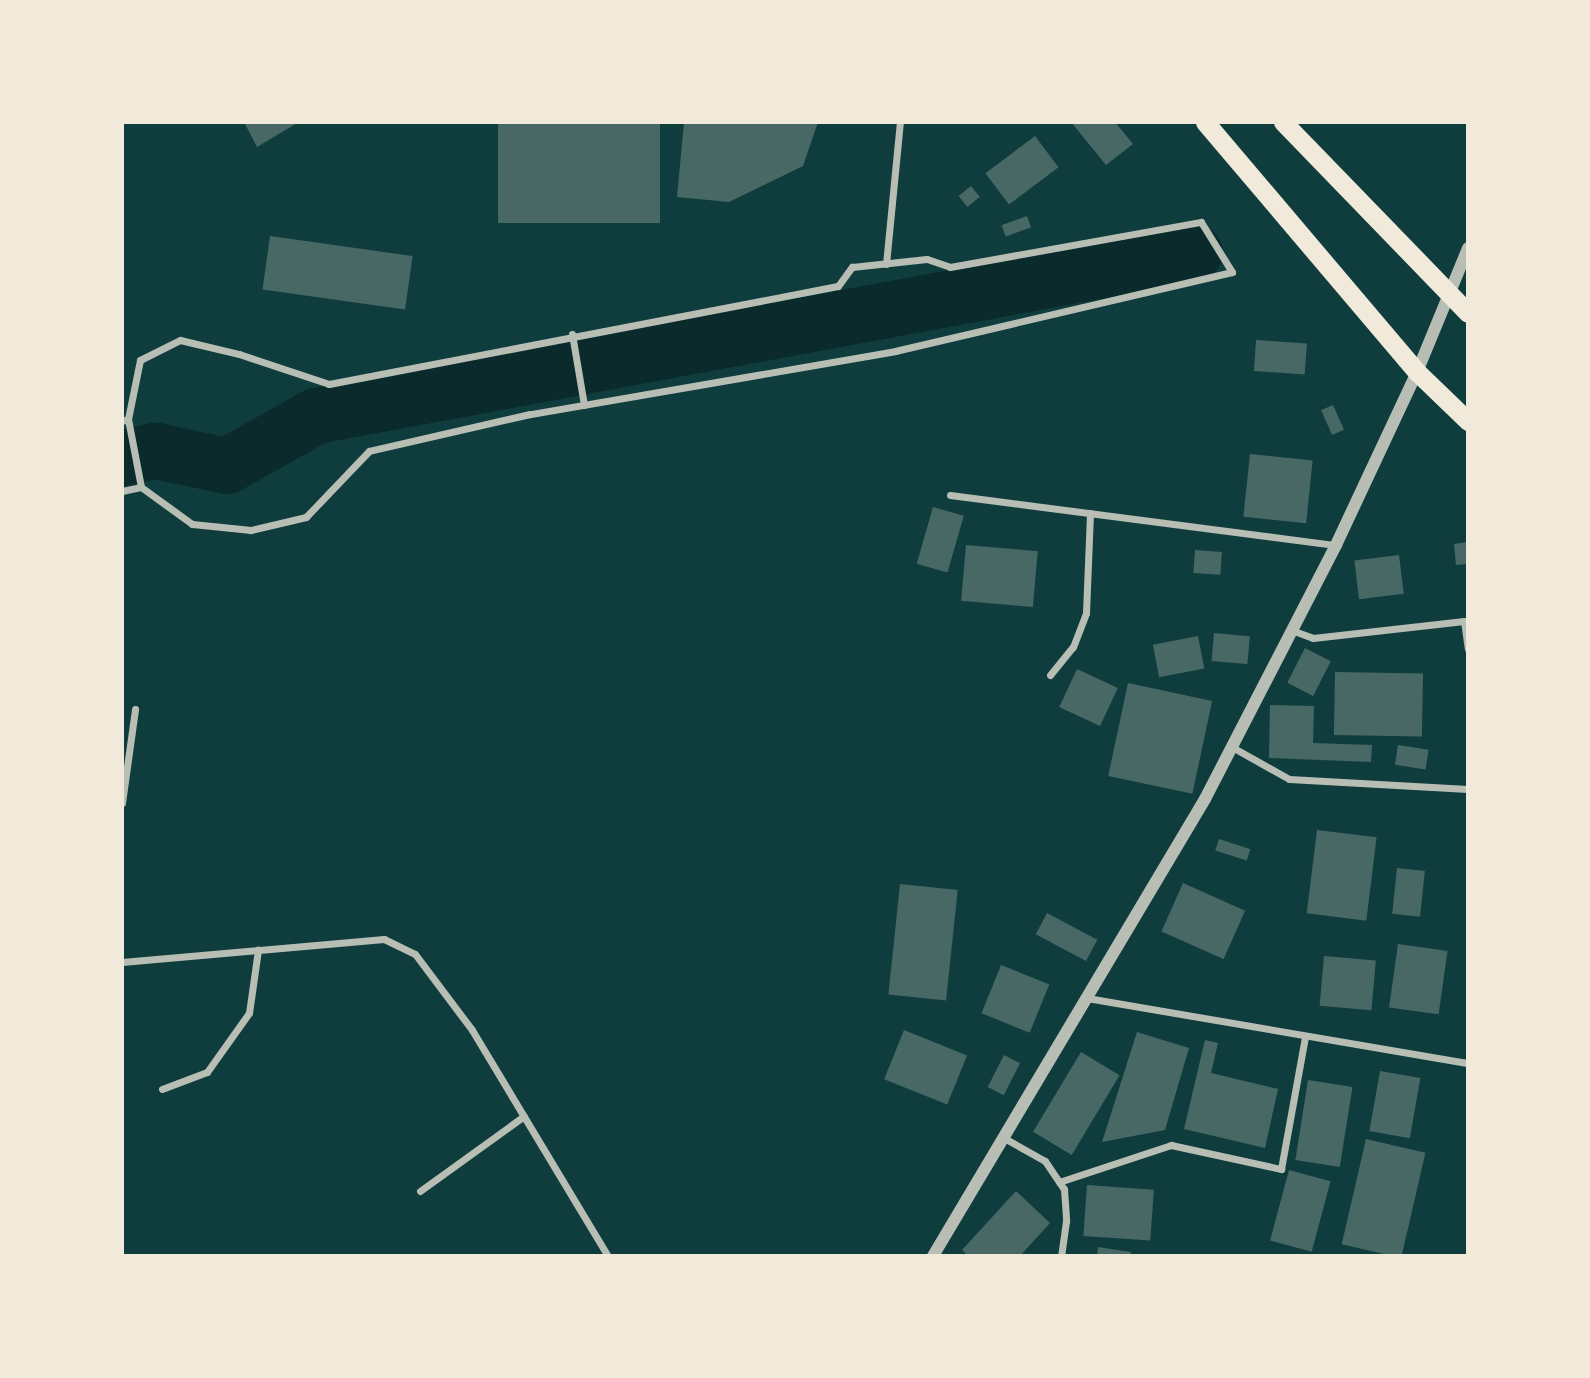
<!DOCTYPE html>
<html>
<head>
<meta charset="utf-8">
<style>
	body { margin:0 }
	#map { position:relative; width:1590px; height:1378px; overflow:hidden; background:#0f3d3e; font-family:"Roboto Condensed",sans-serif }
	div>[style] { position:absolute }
	.river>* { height:56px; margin:-28px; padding:0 28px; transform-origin:28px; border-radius:28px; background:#0a2a2b }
	.building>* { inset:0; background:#486865; transform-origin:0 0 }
	.minor>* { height:7px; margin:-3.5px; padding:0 3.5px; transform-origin:3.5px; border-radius:3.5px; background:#b8beb3 }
	.tertiary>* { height:12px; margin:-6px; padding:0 6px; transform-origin:6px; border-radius:6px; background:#b8beb3 }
	.trunk>* { height:19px; margin:-9.5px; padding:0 9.5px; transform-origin:9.5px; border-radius:9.5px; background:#f1e9da }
	span { translate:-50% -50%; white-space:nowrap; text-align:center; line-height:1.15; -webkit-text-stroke:5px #f1e9da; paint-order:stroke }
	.frame { position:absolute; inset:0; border:124px solid #f1e9da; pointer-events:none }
</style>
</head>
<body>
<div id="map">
	<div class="river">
		<i style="left:122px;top:458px;width:35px;rotate:-12deg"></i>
		<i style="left:156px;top:451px;width:73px;rotate:11.9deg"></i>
		<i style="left:227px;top:466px;width:102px;rotate:-29.3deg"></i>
		<i style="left:316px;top:416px;width:894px;rotate:-10.51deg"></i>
	</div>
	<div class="building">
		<i style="clip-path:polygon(244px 122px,299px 122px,257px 147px)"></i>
		<i style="left:498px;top:122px;width:162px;height:101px"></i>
		<i style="clip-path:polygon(684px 122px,818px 122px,803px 166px,729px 202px,677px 197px)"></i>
		<i style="clip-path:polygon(1071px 122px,1115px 122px,1133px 144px,1106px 165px)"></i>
		<i style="left:1035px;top:136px;width:39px;height:62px;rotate:53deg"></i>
		<i style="left:971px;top:186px;width:14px;height:16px;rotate:51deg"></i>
		<i style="left:1027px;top:216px;width:12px;height:27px;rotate:70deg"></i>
		<i style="left:270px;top:236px;width:144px;height:54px;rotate:8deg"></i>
		<i style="left:1256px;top:340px;width:51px;height:31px;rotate:4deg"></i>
		<i style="left:1333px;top:405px;width:27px;height:13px;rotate:66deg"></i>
		<i style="left:1250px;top:454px;width:63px;height:63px;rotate:6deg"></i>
		<i style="left:933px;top:507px;width:32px;height:59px;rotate:16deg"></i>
		<i style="clip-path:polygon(1468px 542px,1468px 564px,1456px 565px,1454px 544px)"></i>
		<i style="left:966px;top:545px;width:72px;height:56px;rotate:5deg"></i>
		<i style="left:1195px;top:550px;width:27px;height:23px;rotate:4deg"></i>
		<i style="left:1399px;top:555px;width:39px;height:45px;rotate:83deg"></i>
		<i style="left:1214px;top:633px;width:36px;height:28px;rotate:5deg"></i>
		<i style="left:1198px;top:636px;width:33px;height:46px;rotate:79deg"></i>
		<i style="left:1305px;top:648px;width:29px;height:39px;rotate:27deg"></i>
		<i style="left:1077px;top:669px;width:45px;height:42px;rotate:25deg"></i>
		<i style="left:1335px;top:672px;width:88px;height:63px;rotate:1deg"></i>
		<i style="left:1128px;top:683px;width:86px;height:95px;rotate:12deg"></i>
		<i style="clip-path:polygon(1270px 705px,1314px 706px,1313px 743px,1372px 745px,1371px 762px,1269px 758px)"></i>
		<i style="left:1398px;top:745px;width:31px;height:20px;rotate:9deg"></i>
		<i style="left:1317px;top:830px;width:60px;height:84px;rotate:7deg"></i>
		<i style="left:1219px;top:839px;width:33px;height:12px;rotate:18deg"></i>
		<i style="left:1397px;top:868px;width:28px;height:46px;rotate:6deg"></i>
		<i style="left:1183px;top:883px;width:68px;height:53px;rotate:24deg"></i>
		<i style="left:900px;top:884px;width:58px;height:111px;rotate:6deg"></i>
		<i style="left:1047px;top:913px;width:57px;height:24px;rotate:28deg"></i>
		<i style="left:1398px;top:944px;width:50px;height:64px;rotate:8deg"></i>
		<i style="left:1324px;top:956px;width:52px;height:50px;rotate:5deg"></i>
		<i style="left:1001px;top:965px;width:52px;height:52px;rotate:22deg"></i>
		<i style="left:904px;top:1030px;width:68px;height:53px;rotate:22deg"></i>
		<i style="clip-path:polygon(1137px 1032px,1189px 1048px,1165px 1130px,1102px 1142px)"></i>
		<i style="clip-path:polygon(1205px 1040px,1218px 1043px,1211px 1073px,1278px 1089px,1265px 1148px,1184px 1129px)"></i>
		<i style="left:1081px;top:1052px;width:45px;height:93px;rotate:31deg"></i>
		<i style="left:1004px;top:1055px;width:18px;height:36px;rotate:27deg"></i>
		<i style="left:1380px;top:1071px;width:41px;height:61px;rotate:10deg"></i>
		<i style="left:1308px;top:1080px;width:45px;height:81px;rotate:9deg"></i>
		<i style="left:1366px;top:1139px;width:61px;height:108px;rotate:13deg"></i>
		<i style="left:1289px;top:1170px;width:43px;height:73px;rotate:15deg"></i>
		<i style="left:1087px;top:1185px;width:67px;height:51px;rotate:4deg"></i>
		<i style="clip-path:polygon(1016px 1191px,1050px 1223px,1020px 1256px,968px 1256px,962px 1250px)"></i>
		<i style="clip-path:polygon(1098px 1247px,1131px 1252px,1131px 1256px,1097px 1256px)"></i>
	</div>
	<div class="minor">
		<i style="left:886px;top:264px;width:143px;rotate:-84.4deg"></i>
		<i style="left:572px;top:334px;width:72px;rotate:80.4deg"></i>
		<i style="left:122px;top:421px;width:6px;rotate:-18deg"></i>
		<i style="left:128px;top:419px;width:60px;rotate:-78.5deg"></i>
		<i style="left:140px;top:360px;width:45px;rotate:-26.6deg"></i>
		<i style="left:180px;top:340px;width:61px;rotate:13.3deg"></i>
		<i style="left:239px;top:354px;width:95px;rotate:18.4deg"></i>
		<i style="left:329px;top:384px;width:518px;rotate:-10.9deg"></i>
		<i style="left:838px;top:286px;width:24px;rotate:-54deg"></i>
		<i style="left:852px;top:267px;width:75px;rotate:-6.1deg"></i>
		<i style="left:927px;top:259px;width:24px;rotate:19deg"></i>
		<i style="left:950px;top:267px;width:255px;rotate:-10.2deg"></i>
		<i style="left:1201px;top:222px;width:59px;rotate:58.2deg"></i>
		<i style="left:1232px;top:272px;width:345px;rotate:166.8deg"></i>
		<i style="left:896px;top:351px;width:371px;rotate:170.2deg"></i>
		<i style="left:530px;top:414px;width:165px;rotate:167.1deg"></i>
		<i style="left:369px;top:451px;width:91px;rotate:133.7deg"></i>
		<i style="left:306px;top:517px;width:57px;rotate:166.7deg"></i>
		<i style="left:251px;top:530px;width:59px;rotate:-174.2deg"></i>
		<i style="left:192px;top:524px;width:63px;rotate:-144deg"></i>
		<i style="left:141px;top:487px;width:69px;rotate:-100.8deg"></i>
		<i style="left:122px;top:491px;width:19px;rotate:-12deg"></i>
		<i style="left:950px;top:495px;width:389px;rotate:7.4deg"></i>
		<i style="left:1294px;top:631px;width:20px;rotate:20deg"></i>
		<i style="left:1313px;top:638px;width:152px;rotate:-6.4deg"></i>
		<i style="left:1464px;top:621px;width:28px;rotate:82deg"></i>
		<i style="left:1050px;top:675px;width:36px;rotate:-51deg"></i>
		<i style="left:1073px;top:647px;width:36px;rotate:-69deg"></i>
		<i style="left:1086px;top:613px;width:100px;rotate:-87.7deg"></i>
		<i style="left:1232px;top:747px;width:65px;rotate:29.3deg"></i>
		<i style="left:1289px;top:779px;width:179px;rotate:3.2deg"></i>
		<i style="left:122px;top:803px;width:95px;rotate:-82.1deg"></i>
		<i style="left:122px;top:962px;width:263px;rotate:-5deg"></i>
		<i style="left:384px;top:939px;width:34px;rotate:26deg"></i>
		<i style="left:415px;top:954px;width:95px;rotate:53.1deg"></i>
		<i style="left:472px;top:1030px;width:264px;rotate:59deg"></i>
		<i style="left:1087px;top:998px;width:387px;rotate:9.7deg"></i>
		<i style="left:162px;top:1089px;width:48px;rotate:-20.7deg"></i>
		<i style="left:207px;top:1072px;width:72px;rotate:-54.6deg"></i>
		<i style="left:249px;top:1013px;width:64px;rotate:-81.9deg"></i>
		<i style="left:1004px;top:1138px;width:47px;rotate:29.3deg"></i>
		<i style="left:1045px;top:1161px;width:34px;rotate:56deg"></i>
		<i style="left:1064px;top:1189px;width:32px;rotate:86deg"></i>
		<i style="left:1066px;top:1221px;width:35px;rotate:98deg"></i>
		<i style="left:1059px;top:1182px;width:118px;rotate:-18.3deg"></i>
		<i style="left:1171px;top:1145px;width:113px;rotate:12.3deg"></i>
		<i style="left:1281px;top:1169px;width:134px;rotate:-79.7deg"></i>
		<i style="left:420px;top:1191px;width:128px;rotate:-35.8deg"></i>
	</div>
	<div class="tertiary">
		<i style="left:933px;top:1256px;width:532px;rotate:-59.24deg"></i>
		<i style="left:1205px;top:799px;width:286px;rotate:-62.7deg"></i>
		<i style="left:1336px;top:545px;width:191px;rotate:-64.9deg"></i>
		<i style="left:1417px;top:372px;width:134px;rotate:-67.6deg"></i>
	</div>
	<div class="trunk">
		<i style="left:1205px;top:122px;width:328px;rotate:49.7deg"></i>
		<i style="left:1417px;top:372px;width:71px;rotate:43.9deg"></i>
		<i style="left:1283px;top:122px;width:266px;rotate:45.9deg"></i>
	</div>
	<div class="frame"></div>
</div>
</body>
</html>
